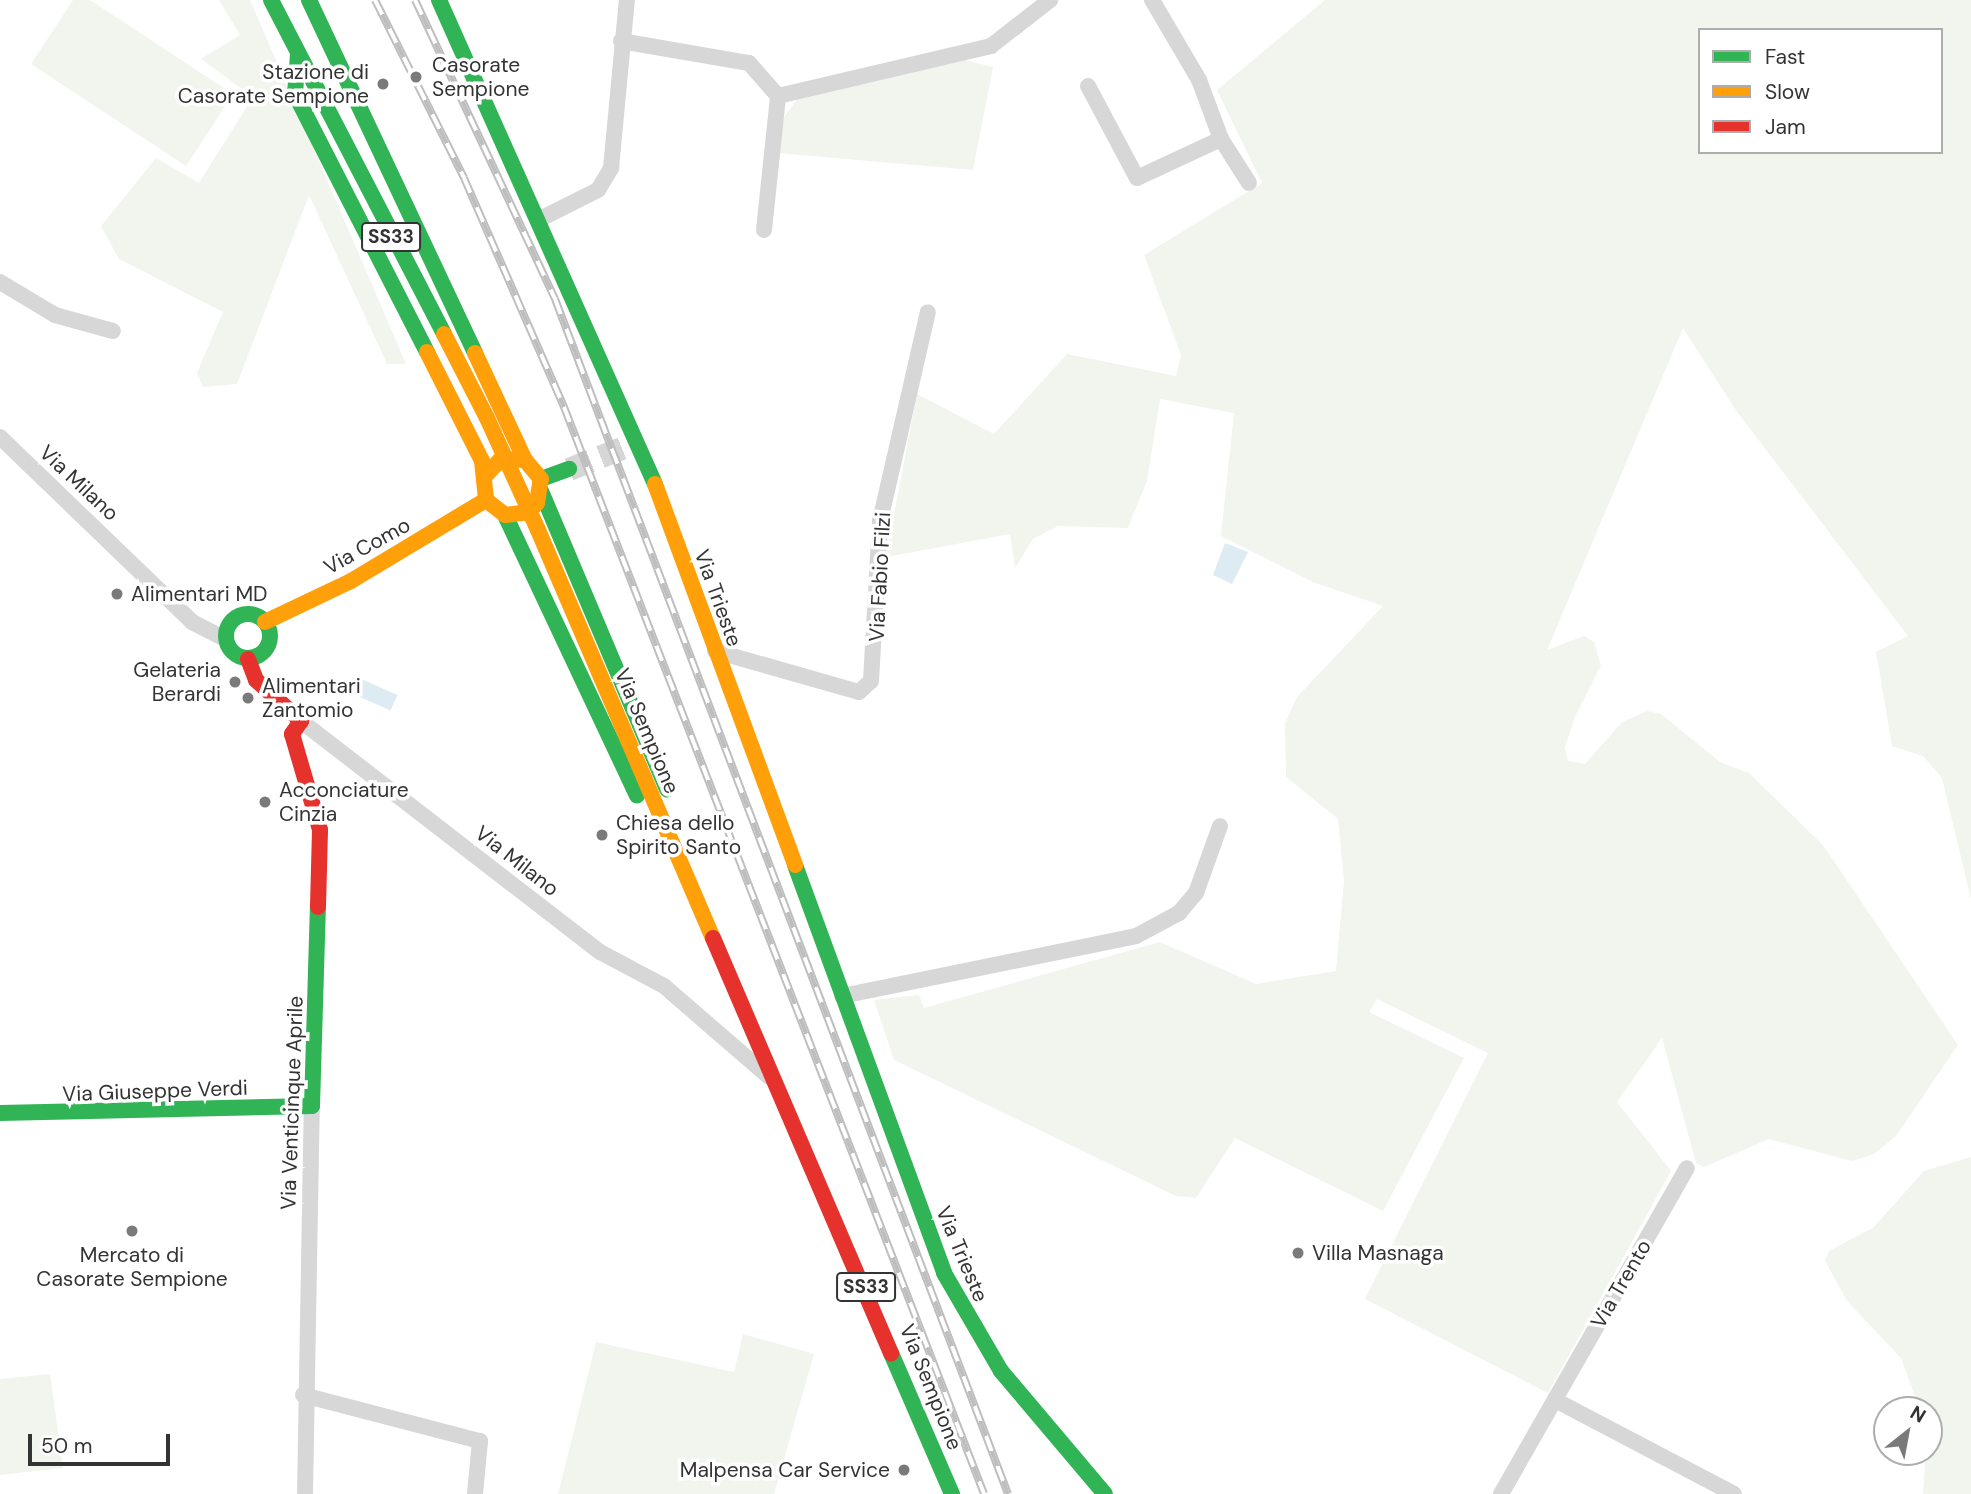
<!DOCTYPE html>
<html>
<head>
<meta charset="utf-8">
<style>
	body { margin:0 }
	#map { position:relative; width:1971px; height:1494px; overflow:hidden; background:#fff; font-family:"DM Sans",sans-serif }
	div>[style] { position:absolute }
	.green>* { inset:0; background:#f1f5ed }
	.water>* { inset:0; background:#ddebf3; transform-origin:0 0 }
	.secondary-tunnel>* { height:23px; margin-top:-11.5px; transform-origin:0; background:repeating-linear-gradient(90deg,#d6d6d6 0 23px,transparent 0 34px) }
	.street>* { height:16px; margin:-8px; padding:0 8px; transform-origin:8px; border-radius:8px; background:#d7d7d7 }
	.fast>* { height:16px; margin:-8px; padding:0 8px; transform-origin:8px; border-radius:8px; background:#30b455 }
	.fast>.ring { margin:-8px; padding:0; box-sizing:content-box; background:none; border:16px solid #30b455; border-radius:50% }
	.slow>* { height:16px; margin:-8px; padding:0 8px; transform-origin:8px; border-radius:8px; background:#ff9f0a }
	.jam>* { height:16px; margin:-8px; padding:0 8px; transform-origin:8px; border-radius:8px; background:#e5322d }
	.rail>* { height:8px; margin-top:-4px; transform-origin:0; background:repeating-linear-gradient(90deg,#fff 0 16px,#bebebe 0 32px); box-sizing:border-box; border-block:2px solid #bebebe }
	.slow-bridge>* { height:16px; margin:-8px; padding:0 8px; transform-origin:8px; border-radius:8px; background:#ff9f0a }
	.dots>* { width:19px; height:19px; translate:-50% -50%; box-sizing:border-box; border:4px solid #fff; border-radius:50% }
	span { translate:-50% -50%; white-space:nowrap; text-align:center; line-height:1.15; -webkit-text-stroke:7px #fff; paint-order:stroke }
	.shield-label span { padding:2px 5px; background:#fff; border:2px solid; border-radius:5px; -webkit-text-stroke-width:0 }
	.shield-label { font-size:19px; color:#333; font-weight:700 }
	.poi-label { font-size:21px; color:#333 }
	.left { translate:0 -50%; text-align:left }
	.right { translate:-100% -50%; text-align:right }
	.street-label { font-size:21px; color:#333 }
	.legend { position:absolute; left:1698px; top:28px; width:245px; height:126px; box-sizing:border-box; background:#fff; border:2px solid #adadad; margin:0; padding:9px 12px; list-style:none; font-size:21px; color:#333 }
	.legend li { display:flex; align-items:center; gap:14px; height:35px }
	.legend b { width:35px; border:2px solid #adadad }
	.north { position:absolute; left:1873px; top:1396px; width:70px; height:70px; box-sizing:border-box; background:#fff; border:2px solid #adadad; border-radius:50%; rotate:31deg; font-size:19px; font-weight:700; line-height:28px; text-align:center; color:#333 }
	.north::after { content:''; display:block; margin:auto; width:24px; height:32px; background:#7a7a7a; clip-path:polygon(50% 0,100% 100%,50% 72%,0 100%) }
	.scale { position:absolute; left:28px; top:1434px; width:142px; height:32px; box-sizing:border-box; border:4px solid #333; border-top:0; padding-left:9px; font-size:21px; line-height:24px; white-space:nowrap; color:#333; -webkit-text-stroke:5px #fff; paint-order:stroke }
</style>
</head>
<body>
<div id="map">
	<div class="green">
		<i style="clip-path:polygon(73px 0,90px 0,233px 94px,186px 166px,31px 64px)"></i>
		<i style="clip-path:polygon(219px 0,250px 0,406px 364px,387px 364px,309px 195px,237px 384px,203px 387px,197px 373px,223px 312px,119px 259px,101px 226px,156px 158px,199px 183px,253px 97px,201px 59px,240px 35px)"></i>
		<i style="clip-path:polygon(evenodd,1325px 0,1971px 0,1971px 899px,1942px 778px,1923px 756px,1892px 746px,1876px 652px,1908px 636px,1735px 409px,1683px 328px,1547px 650px,1584px 636px,1594px 642px,1601px 665px,1575px 717px,1565px 747px,1568px 761px,1585px 764px,1622px 722px,1647px 711px,1661px 714px,1720px 762px,1749px 773px,1823px 845px,1958px 1045px,1896px 1136px,1874px 1154px,1852px 1161px,1769px 1139px,1704px 1167px,1696px 1163px,1662px 1038px,1617px 1102px,1671px 1171px,1548px 1393px,1365px 1299px,1488px 1053px,1377px 999px,1369px 1012px,1464px 1058px,1383px 1211px,1235px 1138px,1196px 1198px,1176px 1196px,894px 1060px,874px 1000px,919px 995px,924px 1008px,1160px 942px,1256px 984px,1336px 971px,1344px 881px,1338px 819px,1286px 777px,1285px 723px,1297px 697px,1383px 606px,1313px 582px,1221px 536px,1234px 413px,1160px 399px,1147px 481px,1128px 528px,1058px 526px,1033px 539px,1015px 568px,1010px 534px,886px 557px,917px 394px,994px 434px,1067px 354px,1176px 376px,1181px 355px,1144px 255px,1262px 183px,1217px 90px,1325px 0,1700px 30px,1941px 30px,1941px 152px,1700px 152px,1700px 30px)"></i>
		<i style="clip-path:polygon(964px 60px,993px 67px,973px 170px,778px 153px,781px 121px,798px 98px)"></i>
		<i style="clip-path:polygon(1971px 1157px,1971px 1494px,1923px 1494px,1929px 1410px,1920px 1410px,1901px 1358px,1847px 1301px,1825px 1261px,1829px 1251px,1874px 1227px,1924px 1171px)"></i>
		<i style="clip-path:polygon(743px 1334px,814px 1354px,774px 1494px,558px 1494px,596px 1342px,734px 1372px)"></i>
		<i style="clip-path:polygon(50px 1374px,63px 1468px,0 1475px,0 1379px)"></i>
	</div>
	<div class="water">
		<i style="clip-path:polygon(1225px 543px,1248px 552px,1232px 584px,1213px 575px)"></i>
		<i style="left:359px;top:678px;width:42px;height:17px;rotate:24deg"></i>
	</div>
	<div class="secondary-tunnel">
		<i style="left:569px;top:469px;width:62px;rotate:-21.6deg"></i>
	</div>
	<div class="street">
		<i style="left:621px;top:41px;width:130px;rotate:9.8deg"></i>
		<i style="left:749px;top:63px;width:44px;rotate:48.7deg"></i>
		<i style="left:778px;top:96px;width:219px;rotate:-13.2deg"></i>
		<i style="left:991px;top:46px;width:75px;rotate:-37.9deg"></i>
		<i style="left:1088px;top:86px;width:104px;rotate:62deg"></i>
		<i style="left:1137px;top:178px;width:93px;rotate:-24.9deg"></i>
		<i style="left:1221px;top:139px;width:63px;rotate:-110.4deg"></i>
		<i style="left:1199px;top:80px;width:93px;rotate:-120.4deg"></i>
		<i style="left:1221px;top:139px;width:52px;rotate:57.5deg"></i>
		<i style="left:540px;top:219px;width:65px;rotate:-26.6deg"></i>
		<i style="left:598px;top:190px;width:26px;rotate:-59deg"></i>
		<i style="left:611px;top:168px;width:169px;rotate:-84.6deg"></i>
		<i style="left:764px;top:230px;width:135px;rotate:-84deg"></i>
		<i style="left:0;top:282px;width:64px;rotate:31deg"></i>
		<i style="left:55px;top:315px;width:60px;rotate:15.4deg"></i>
		<i style="left:0;top:437px;width:267px;rotate:43.9deg"></i>
		<i style="left:192px;top:622px;width:38px;rotate:27deg"></i>
		<i style="left:715px;top:651px;width:150px;rotate:15.9deg"></i>
		<i style="left:859px;top:692px;width:16px;rotate:-43deg"></i>
		<i style="left:871px;top:681px;width:160px;rotate:-86.8deg"></i>
		<i style="left:880px;top:521px;width:214px;rotate:-77.1deg"></i>
		<i style="left:301px;top:721px;width:378px;rotate:37.7deg"></i>
		<i style="left:600px;top:952px;width:72px;rotate:28deg"></i>
		<i style="left:664px;top:986px;width:139px;rotate:40.9deg"></i>
		<i style="left:842px;top:996px;width:300px;rotate:-11.5deg"></i>
		<i style="left:1136px;top:936px;width:49px;rotate:-28.1deg"></i>
		<i style="left:1179px;top:913px;width:26px;rotate:-50deg"></i>
		<i style="left:1196px;top:893px;width:71px;rotate:-70.3deg"></i>
		<i style="left:303px;top:1395px;width:183px;rotate:14.6deg"></i>
		<i style="left:480px;top:1441px;width:53px;rotate:95.4deg"></i>
		<i style="left:1555px;top:1400px;width:202px;rotate:27.7deg"></i>
		<i style="left:305px;top:1494px;width:388px;rotate:-89deg"></i>
		<i style="left:1501px;top:1494px;width:375px;rotate:-60.3deg"></i>
	</div>
	<div class="fast">
		<i style="left:271px;top:0;width:376px;rotate:62.6deg"></i>
		<i style="left:309px;top:0;width:390px;rotate:64.8deg"></i>
		<i style="left:439px;top:0;width:530px;rotate:65.95deg"></i>
		<i style="left:298px;top:54px;width:40px;rotate:94.3deg"></i>
		<i style="left:295px;top:94px;width:290px;rotate:62.9deg"></i>
		<i style="left:541px;top:479px;width:30px;rotate:-20deg"></i>
		<i style="left:541px;top:491px;width:324px;rotate:67.1deg"></i>
		<i style="left:505px;top:515px;width:310px;rotate:64.8deg"></i>
		<i class="ring" style="left:226px;top:614px;width:28px;height:28px"></i>
		<i style="left:795px;top:865px;width:434px;rotate:69.9deg"></i>
		<i style="left:944px;top:1273px;width:113px;rotate:59.8deg"></i>
		<i style="left:1001px;top:1371px;width:161px;rotate:49.8deg"></i>
		<i style="left:0;top:1113px;width:312px;rotate:-1.3deg"></i>
		<i style="left:312px;top:1106px;width:199px;rotate:-88.3deg"></i>
		<i style="left:891px;top:1353px;width:154px;rotate:66.6deg"></i>
	</div>
	<div class="slow">
		<i style="left:444px;top:334px;width:94px;rotate:62.9deg"></i>
		<i style="left:427px;top:352px;width:122px;rotate:63.2deg"></i>
		<i style="left:482px;top:461px;width:39px;rotate:84deg"></i>
		<i style="left:486px;top:500px;width:24px;rotate:38deg"></i>
		<i style="left:505px;top:515px;width:23px;rotate:-7deg"></i>
		<i style="left:528px;top:512px;width:13px;rotate:-45deg"></i>
		<i style="left:537px;top:503px;width:24px;rotate:-81deg"></i>
		<i style="left:541px;top:479px;width:25px;rotate:-130deg"></i>
		<i style="left:525px;top:460px;width:24px;rotate:-178deg"></i>
		<i style="left:501px;top:459px;width:23px;rotate:133deg"></i>
		<i style="left:475px;top:353px;width:118px;rotate:65deg"></i>
		<i style="left:655px;top:484px;width:406px;rotate:69.8deg"></i>
		<i style="left:538px;top:530px;width:444px;rotate:66.8deg"></i>
		<i style="left:265px;top:622px;width:95px;rotate:-25.5deg"></i>
		<i style="left:351px;top:581px;width:157px;rotate:-31deg"></i>
	</div>
	<div class="jam">
		<i style="left:248px;top:659px;width:22px;rotate:69deg"></i>
		<i style="left:256px;top:680px;width:61px;rotate:42.3deg"></i>
		<i style="left:301px;top:721px;width:16px;rotate:125deg"></i>
		<i style="left:292px;top:734px;width:100px;rotate:73.7deg"></i>
		<i style="left:320px;top:830px;width:77px;rotate:91.5deg"></i>
		<i style="left:713px;top:938px;width:452px;rotate:66.8deg"></i>
	</div>
	<div class="rail">
		<i style="left:375px;top:0;width:199px;rotate:63.4deg"></i>
		<i style="left:464px;top:178px;width:250px;rotate:66.4deg"></i>
		<i style="left:564px;top:407px;width:1165px;rotate:68.87deg"></i>
		<i style="left:415px;top:0;width:330px;rotate:64.9deg"></i>
		<i style="left:555px;top:299px;width:1278px;rotate:69.24deg"></i>
	</div>
	<div class="slow-bridge">
		<i style="left:487px;top:418px;width:123px;rotate:65.5deg"></i>
	</div>
	<div class="dots">
		<i style="left:416px;top:77px;background:#7a7a7a"></i>
		<i style="left:383px;top:84px;background:#7a7a7a"></i>
		<i style="left:117px;top:594px;background:#7a7a7a"></i>
		<i style="left:235px;top:682px;background:#7a7a7a"></i>
		<i style="left:248px;top:698px;background:#7a7a7a"></i>
		<i style="left:265px;top:802px;background:#7a7a7a"></i>
		<i style="left:602px;top:835px;background:#7a7a7a"></i>
		<i style="left:132px;top:1231px;background:#7a7a7a"></i>
		<i style="left:1298px;top:1253px;background:#7a7a7a"></i>
		<i style="left:904px;top:1470px;background:#7a7a7a"></i>
	</div>
	<div class="shield-label">
		<span style="left:391px;top:237px">SS33</span>
		<span style="left:866px;top:1287px">SS33</span>
	</div>
	<div class="poi-label">
		<span class="left" style="left:432px;top:77px">Casorate<br>Sempione</span>
		<span class="right" style="left:369px;top:84px">Stazione di<br>Casorate Sempione</span>
		<span class="left" style="left:131px;top:594px">Alimentari MD</span>
		<span class="right" style="left:221px;top:682px">Gelateria<br>Berardi</span>
		<span class="left" style="left:262px;top:698px">Alimentari<br>Zantomio</span>
		<span class="left" style="left:279px;top:802px">Acconciature<br>Cinzia</span>
		<span class="left" style="left:616px;top:835px">Chiesa dello<br>Spirito Santo</span>
		<span class="left" style="left:1312px;top:1253px">Villa Masnaga</span>
		<span style="left:132px;top:1267px">Mercato di<br>Casorate Sempione</span>
		<span class="right" style="left:890px;top:1470px">Malpensa Car Service</span>
	</div>
	<div class="street-label">
		<span style="left:79px;top:483px;rotate:43deg">Via Milano</span>
		<span style="left:367px;top:546px;rotate:-29deg">Via Como</span>
		<span style="left:880px;top:577px;rotate:-87deg">Via Fabio Filzi</span>
		<span style="left:718px;top:598px;rotate:70deg">Via Trieste</span>
		<span style="left:647px;top:731px;rotate:67deg">Via Sempione</span>
		<span style="left:517px;top:861px;rotate:38deg">Via Milano</span>
		<span style="left:155px;top:1091px;rotate:-2deg">Via Giuseppe Verdi</span>
		<span style="left:292px;top:1103px;rotate:-88deg">Via Venticinque Aprile</span>
		<span style="left:962px;top:1254px;rotate:67deg">Via Trieste</span>
		<span style="left:1621px;top:1284px;rotate:-60deg">Via Trento</span>
		<span style="left:931px;top:1387px;rotate:68deg">Via Sempione</span>
	</div>
	<ul class="legend">
	<li><b style="height:9px;background:#30b455"></b>Fast</li>
	<li><b style="height:9px;background:#ff9f0a"></b>Slow</li>
	<li><b style="height:9px;background:#e5322d"></b>Jam</li>
	</ul>
	<div class="north">N</div>
	<div class="scale">50 m</div>
</div>
</body>
</html>
